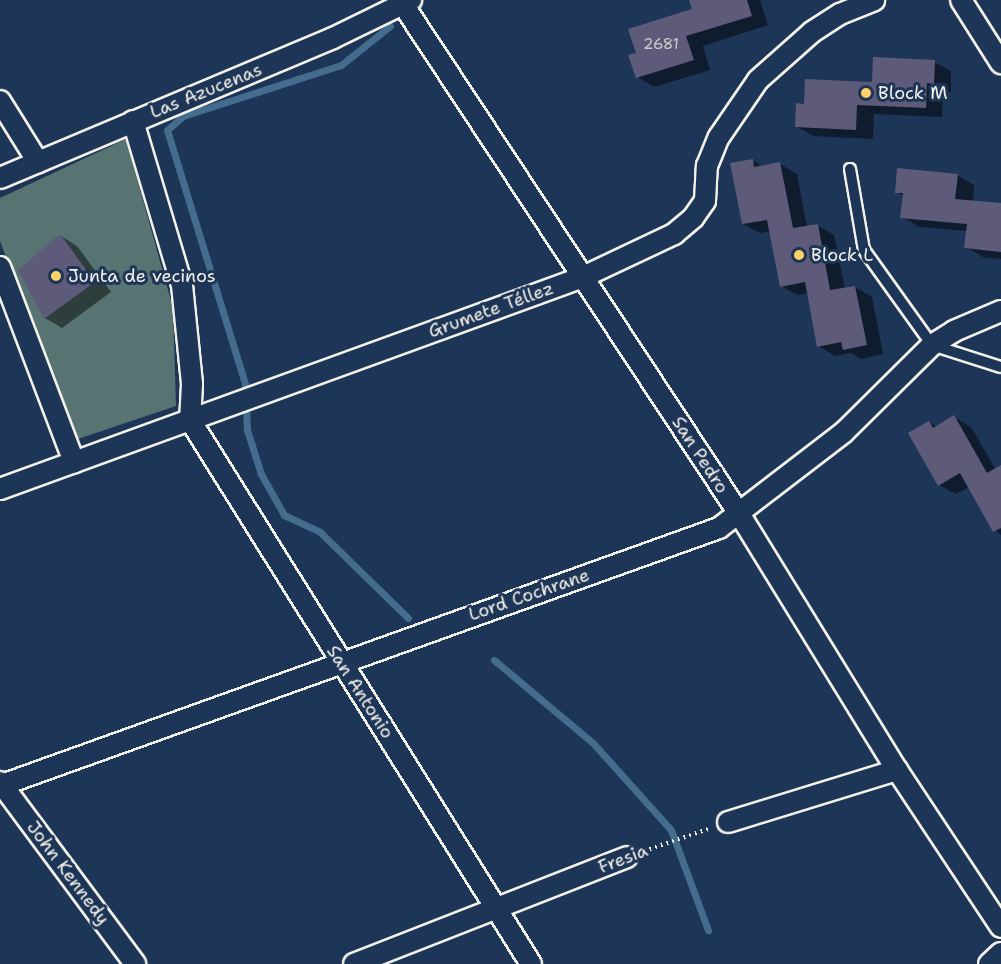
<!DOCTYPE html>
<html>
<head>
<meta charset="utf-8">
<style>
	body { margin:0 }
	#map { position:relative; width:1001px; height:964px; overflow:hidden; background:#1d3557; font-family:"Shantell Sans",sans-serif }
	div>[style] { position:absolute }
	.green>* { inset:0; background:#577472 }
	.shadow>* { inset:0; background:#0007 }
	.stream>* { height:7px; margin:-3.5px; padding:0 3.5px; transform-origin:3.5px; border-radius:3.5px; background:#446c8c }
	.building>* { inset:0; background:#5e5b7a }
	.path>* { height:4px; margin-top:-2px; transform-origin:0; background:repeating-linear-gradient(90deg,#f4f1e8 0 1.5px,transparent 0 6px) }
	.roads { filter:drop-shadow(2px 0 #f4f1e8) drop-shadow(-2px 0 #f4f1e8) drop-shadow(0 2px #f4f1e8) drop-shadow(0 -2px #f4f1e8) }
	.service>* { height:10px; margin:-5px; padding:0 5px; transform-origin:5px; border-radius:5px; background:#1d3557 }
	.minor>* { height:20px; margin:-10px; padding:0 10px; transform-origin:10px; border-radius:10px; background:#1d3557 }
	.dots>* { width:16px; height:16px; translate:-50% -50%; box-sizing:border-box; border:3px solid #1d3557; border-radius:50% }
	span { translate:-50% -50%; white-space:nowrap; text-align:center; line-height:1.15; -webkit-text-stroke:6px #1d3557; paint-order:stroke }
	.number-label { font-size:15px; color:#cecccc }
	.number-label span { -webkit-text-stroke-width:0 }
	.street-label { font-size:18px; color:#f4f1e8 }
	.poi-label { font-size:18px; color:#f4f1e8 }
	.left { translate:0 -50%; text-align:left }
</style>
</head>
<body>
<div id="map">
	<div class="green">
		<i style="clip-path:polygon(126px 139px,173px 308px,176px 406px,75px 440px,0 241px,0 198px)"></i>
	</div>
	<div class="shadow">
		<i style="clip-path:polygon(691px 0,764px 0,760px 1px,768px 25px,703px 46px,710px 70px,654px 87px,637px 77px,638px 54px,694px 10px)"></i>
		<i style="clip-path:polygon(934px 62px,951px 71px,951px 92px,943px 92px,942px 117px,874px 114px,873px 139px,814px 136px,797px 127px,806px 105px)"></i>
		<i style="clip-path:polygon(752px 160px,764px 167px,780px 164px,797px 174px,807px 227px,817px 225px,834px 235px,845px 289px,855px 287px,872px 297px,883px 354px,861px 359px,851px 353px,835px 356px,818px 346px,808px 293px,798px 295px,781px 286px,771px 231px,760px 233px,743px 224px)"></i>
		<i style="clip-path:polygon(957px 175px,974px 185px,973px 202px,1001px 204px,1001px 259px,983px 257px,966px 247px,967px 231px,919px 227px,902px 217px,904px 196px,896px 192px)"></i>
		<i style="clip-path:polygon(61px 236px,77px 246px,111px 292px,62px 328px,45px 318px)"></i>
		<i style="clip-path:polygon(954px 417px,971px 427px,996px 470px,1001px 467px,1001px 535px,995px 531px,969px 487px,956px 494px,939px 485px,929px 422px,937px 427px)"></i>
	</div>
	<div class="stream">
		<i style="left:390px;top:26px;width:63px;rotate:141.5deg"></i>
		<i style="left:341px;top:65px;width:166px;rotate:162.1deg"></i>
		<i style="left:183px;top:116px;width:21px;rotate:139deg"></i>
		<i style="left:167px;top:130px;width:266px;rotate:72.9deg"></i>
		<i style="left:245px;top:384px;width:46px;rotate:87.5deg"></i>
		<i style="left:247px;top:430px;width:46px;rotate:72.3deg"></i>
		<i style="left:261px;top:474px;width:47px;rotate:60.7deg"></i>
		<i style="left:284px;top:515px;width:40px;rotate:25deg"></i>
		<i style="left:320px;top:532px;width:123px;rotate:44.3deg"></i>
		<i style="left:494px;top:660px;width:129px;rotate:40deg"></i>
		<i style="left:593px;top:743px;width:117px;rotate:48.1deg"></i>
		<i style="left:671px;top:830px;width:107px;rotate:69.7deg"></i>
	</div>
	<div class="building">
		<i style="clip-path:polygon(689px 0,747px 0,752px 16px,686px 36px,694px 60px,636px 78px,628px 55px,636px 53px,628px 29px,692px 9px)"></i>
		<i style="clip-path:polygon(873px 57px,935px 60px,934px 84px,927px 83px,926px 108px,857px 105px,856px 130px,795px 127px,796px 103px,804px 104px,805px 79px,872px 82px)"></i>
		<i style="clip-path:polygon(753px 159px,754px 167px,780px 162px,793px 228px,818px 224px,830px 290px,855px 286px,867px 345px,843px 350px,841px 342px,817px 347px,805px 282px,780px 287px,767px 220px,742px 224px,730px 163px)"></i>
		<i style="clip-path:polygon(897px 168px,958px 174px,955px 199px,1001px 203px,1001px 252px,964px 248px,967px 224px,900px 218px,903px 193px,895px 193px)"></i>
		<i style="clip-path:polygon(60px 234px,95px 282px,44px 319px,18px 270px)"></i>
		<i style="clip-path:polygon(954px 415px,987px 473px,1001px 465px,1001px 528px,993px 532px,960px 473px,938px 486px,908px 433px,929px 421px,933px 428px)"></i>
	</div>
	<div class="path">
		<i style="left:644px;top:851px;width:71px;rotate:-18.9deg"></i>
	</div>
	<div class="roads">
		<div class="service">
			<i style="left:850px;top:169px;width:82px;rotate:80.2deg"></i>
			<i style="left:864px;top:250px;width:117px;rotate:54.4deg"></i>
			<i style="left:932px;top:345px;width:72px;rotate:17.7deg"></i>
		</div>
		<div class="minor">
			<i style="left:400px;top:0;width:617px;rotate:56.57deg"></i>
			<i style="left:740px;top:515px;width:299px;rotate:58.4deg"></i>
			<i style="left:897px;top:770px;width:188px;rotate:56.5deg"></i>
			<i style="left:961px;top:0;width:75px;rotate:57.6deg"></i>
			<i style="left:0;top:101px;width:72px;rotate:58.1deg"></i>
			<i style="left:133px;top:121px;width:171px;rotate:73.4deg"></i>
			<i style="left:182px;top:285px;width:100px;rotate:84.2deg"></i>
			<i style="left:192px;top:384px;width:36px;rotate:93deg"></i>
			<i style="left:190px;top:420px;width:642px;rotate:57.92deg"></i>
			<i style="left:0;top:178px;width:361px;rotate:-22.8deg"></i>
			<i style="left:333px;top:38px;width:87px;rotate:-26deg"></i>
			<i style="left:0;top:267px;width:209px;rotate:69.2deg"></i>
			<i style="left:0;top:489px;width:620px;rotate:-19.98deg"></i>
			<i style="left:583px;top:277px;width:101px;rotate:-25.3deg"></i>
			<i style="left:674px;top:234px;width:25px;rotate:-40deg"></i>
			<i style="left:693px;top:218px;width:21px;rotate:-55deg"></i>
			<i style="left:705px;top:201px;width:35px;rotate:-87deg"></i>
			<i style="left:707px;top:166px;width:31px;rotate:-68deg"></i>
			<i style="left:719px;top:137px;width:69px;rotate:-55.6deg"></i>
			<i style="left:758px;top:80px;width:72px;rotate:-41.6deg"></i>
			<i style="left:812px;top:32px;width:33px;rotate:-33deg"></i>
			<i style="left:840px;top:14px;width:37px;rotate:-22deg"></i>
			<i style="left:0;top:782px;width:227px;rotate:53.4deg"></i>
			<i style="left:2px;top:785px;width:762px;rotate:-19.72deg"></i>
			<i style="left:719px;top:528px;width:156px;rotate:-37.5deg"></i>
			<i style="left:843px;top:433px;width:125px;rotate:-44.7deg"></i>
			<i style="left:932px;top:345px;width:26px;rotate:-32deg"></i>
			<i style="left:954px;top:331px;width:51px;rotate:-23.1deg"></i>
			<i style="left:728px;top:822px;width:177px;rotate:-17.1deg"></i>
			<i style="left:354px;top:964px;width:293px;rotate:-21.4deg"></i>
			<i style="left:989px;top:964px;width:16px;rotate:-43deg"></i>
		</div>
	</div>
	<div class="dots">
		<i style="left:866px;top:93px;background:#ffd166"></i>
		<i style="left:799px;top:255px;background:#ffd166"></i>
		<i style="left:56px;top:276px;background:#ffd166"></i>
	</div>
	<div class="number-label">
		<span style="left:661px;top:45px">2681</span>
	</div>
	<div class="street-label">
		<span style="left:206px;top:91px;rotate:-22deg">Las Azucenas</span>
		<span style="left:491px;top:310px;rotate:-20deg">Grumete Téllez</span>
		<span style="left:700px;top:455px;rotate:57deg">San Pedro</span>
		<span style="left:529px;top:595px;rotate:-19deg">Lord Cochrane</span>
		<span style="left:360px;top:692px;rotate:57deg">San Antonio</span>
		<span style="left:623px;top:859px;rotate:-21deg">Fresia</span>
		<span style="left:68px;top:873px;rotate:53deg">John Kennedy</span>
	</div>
	<div class="poi-label">
		<span class="left" style="left:878px;top:93px">Block M</span>
		<span class="left" style="left:811px;top:255px">Block L</span>
		<span class="left" style="left:68px;top:276px">Junta de vecinos</span>
	</div>
</div>
</body>
</html>
